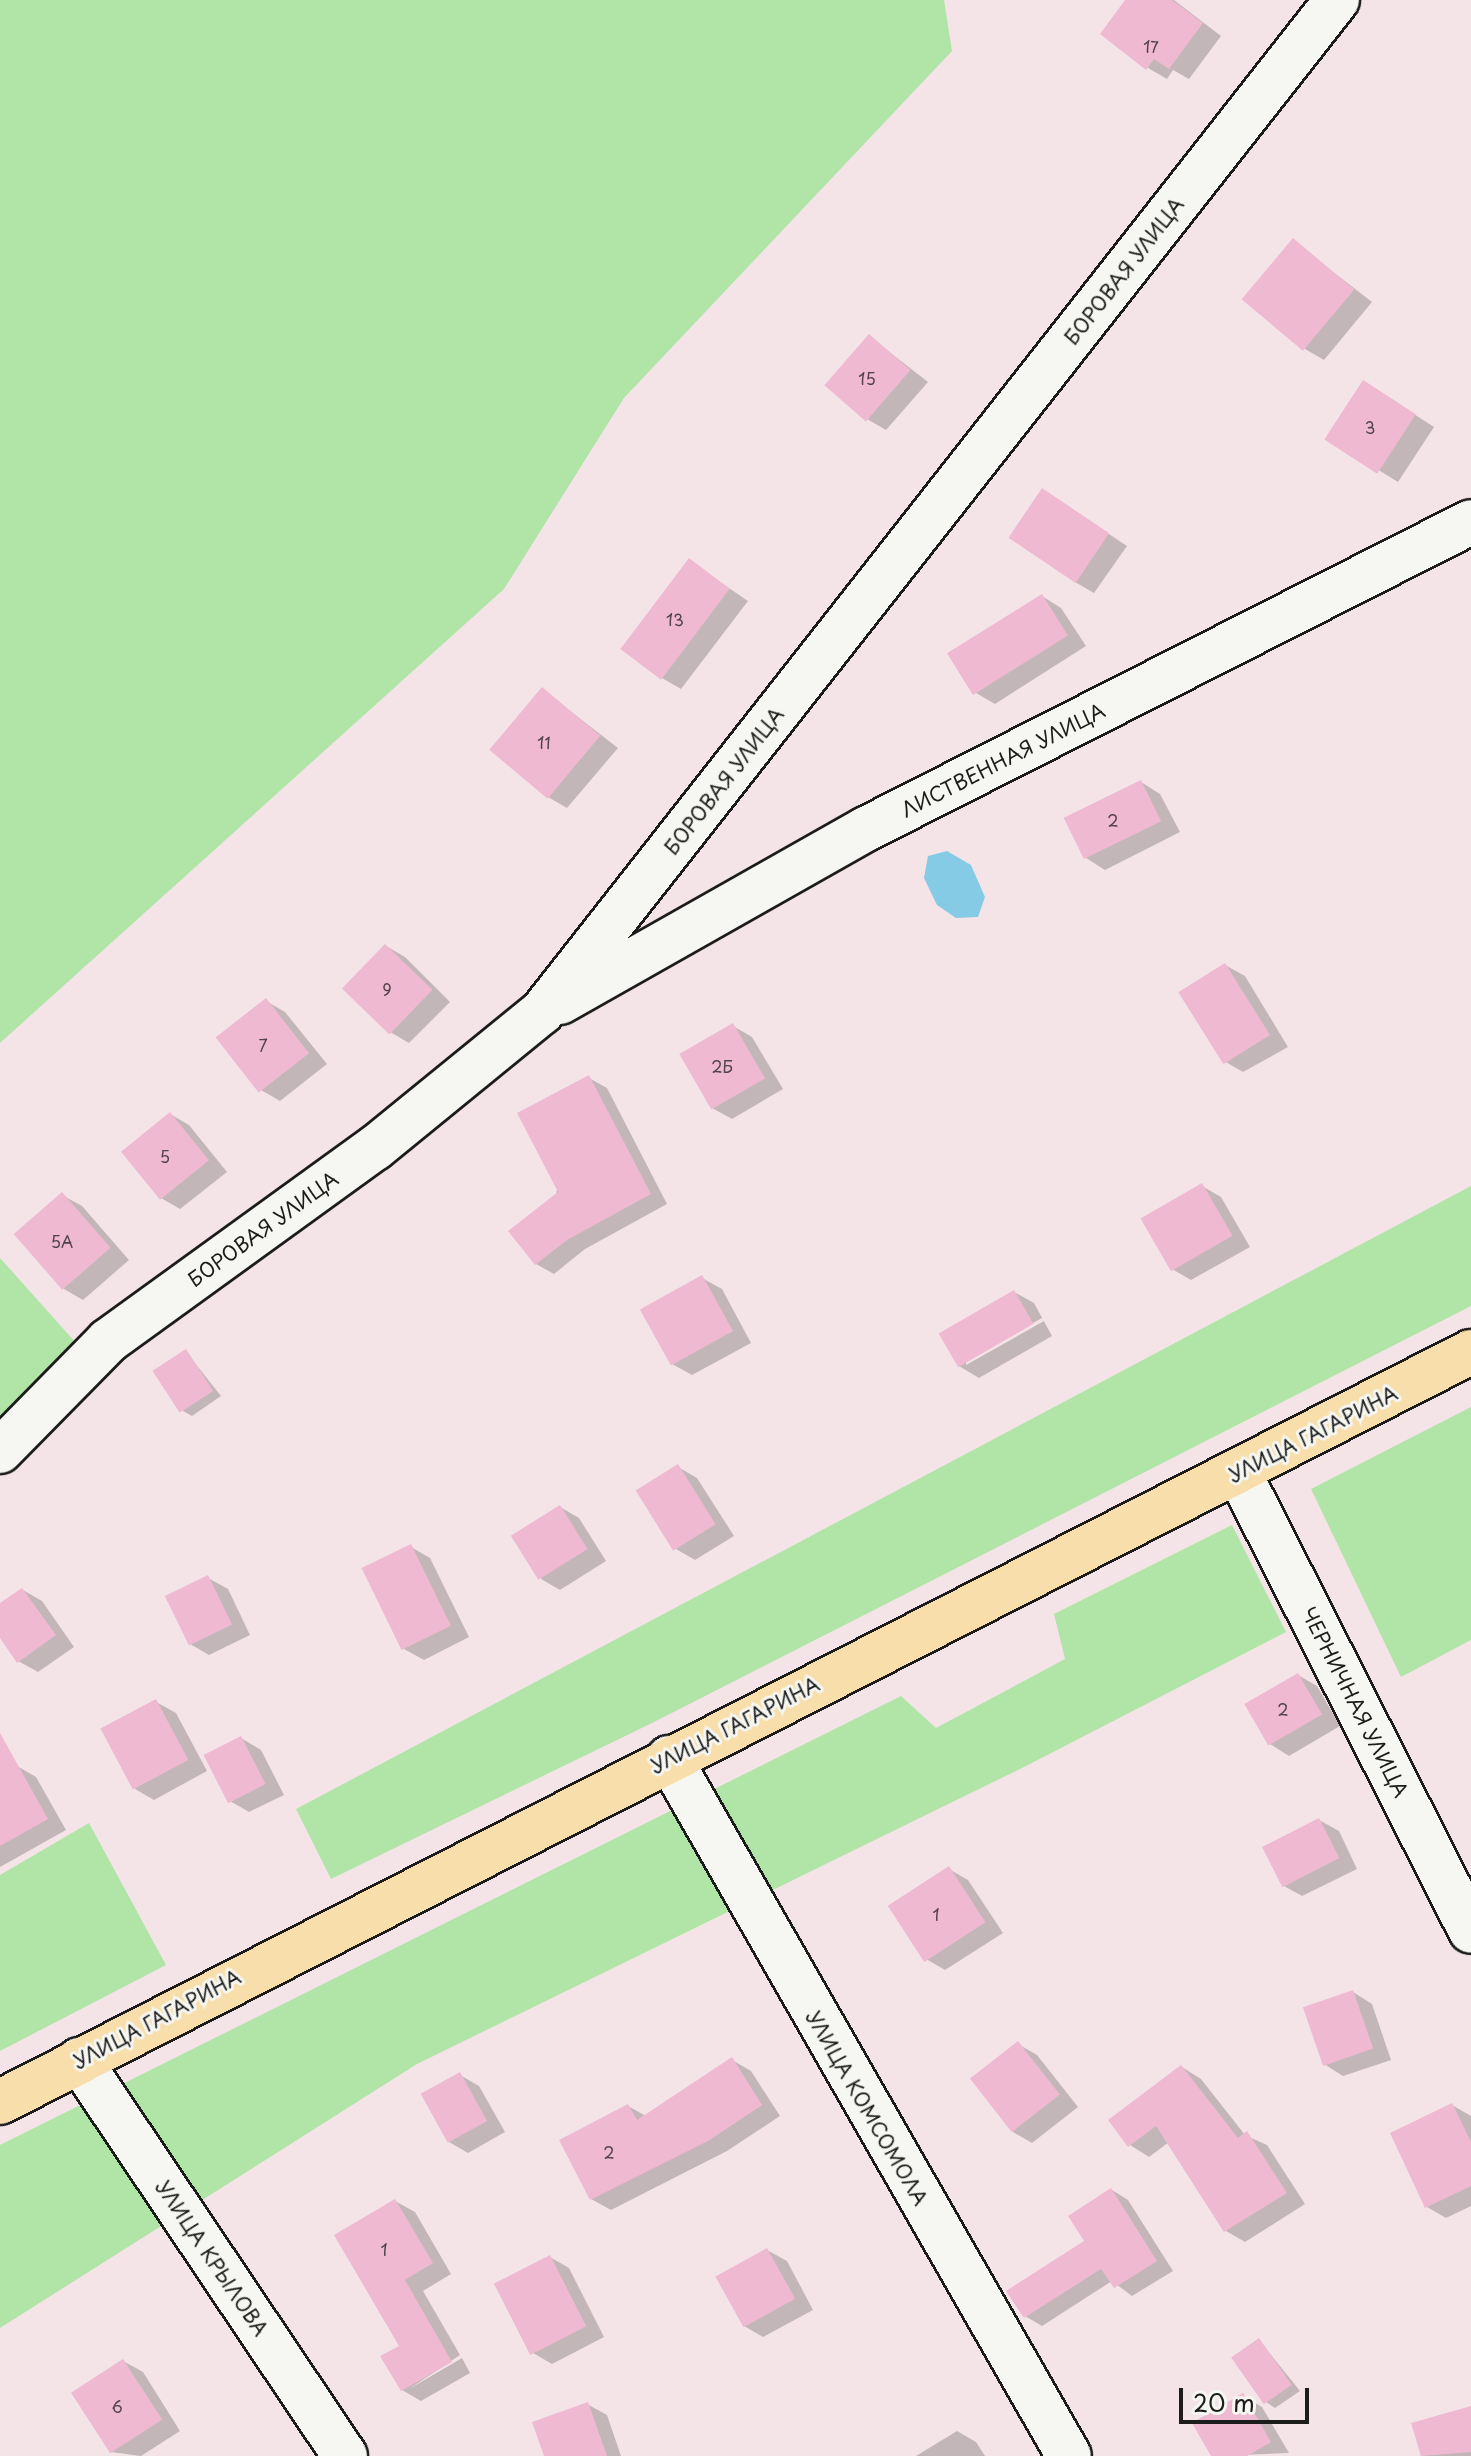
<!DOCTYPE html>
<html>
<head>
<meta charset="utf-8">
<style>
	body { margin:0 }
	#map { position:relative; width:1471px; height:2456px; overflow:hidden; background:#f4e4e8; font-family:"Playpen Sans",sans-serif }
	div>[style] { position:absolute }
	.green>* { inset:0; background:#b0e5a7 }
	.water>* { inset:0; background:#85cbe6 }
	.shadow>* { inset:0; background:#0003 }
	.building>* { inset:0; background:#efb9d1; transform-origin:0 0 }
	.roads { filter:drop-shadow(2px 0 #1c1c1c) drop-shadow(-2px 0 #1c1c1c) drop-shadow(0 2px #1c1c1c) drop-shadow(0 -2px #1c1c1c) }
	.minor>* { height:44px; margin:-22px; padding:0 22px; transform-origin:22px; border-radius:22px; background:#f6f6f2 }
	.major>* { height:44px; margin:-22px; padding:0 22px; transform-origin:22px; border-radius:22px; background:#f8deab }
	span { translate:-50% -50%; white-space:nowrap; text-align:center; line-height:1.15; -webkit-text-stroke:6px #f6f6f2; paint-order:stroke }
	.number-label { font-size:16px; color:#514349 }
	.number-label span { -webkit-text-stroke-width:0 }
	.street-label { font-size:20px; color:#1c1c1c }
	.scale { position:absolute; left:1179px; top:2388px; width:130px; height:36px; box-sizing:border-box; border:4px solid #1c1c1c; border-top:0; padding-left:10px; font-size:24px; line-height:28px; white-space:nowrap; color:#1c1c1c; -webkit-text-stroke:6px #f6f6f2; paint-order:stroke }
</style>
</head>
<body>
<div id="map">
	<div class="green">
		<i style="clip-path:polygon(0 0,944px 0,952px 51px,624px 398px,504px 589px,0 1043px)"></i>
		<i style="clip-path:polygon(1471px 1186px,1471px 1306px,654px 1722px,331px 1879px,296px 1809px)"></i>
		<i style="clip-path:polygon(0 1258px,77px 1344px,0 1419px)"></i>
		<i style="clip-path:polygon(1471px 1407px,1471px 1640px,1401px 1677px,1311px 1489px)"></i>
		<i style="clip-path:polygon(1232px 1525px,1286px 1632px,1026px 1766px,417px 2064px,0 2328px,0 2145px,901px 1696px,936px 1728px,1065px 1659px,1054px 1614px)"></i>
		<i style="clip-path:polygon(89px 1823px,166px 1965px,0 2051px,0 1875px)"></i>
	</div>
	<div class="water">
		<i style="clip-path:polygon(947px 851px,971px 865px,985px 897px,978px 917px,956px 918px,937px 905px,924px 878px,928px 856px)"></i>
	</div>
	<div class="shadow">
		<i style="clip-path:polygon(1128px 0,1174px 0,1221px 36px,1189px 79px,1173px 70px,1167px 79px,1148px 68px)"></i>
		<i style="clip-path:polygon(1293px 241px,1372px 302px,1324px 360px,1305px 349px)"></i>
		<i style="clip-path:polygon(870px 337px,928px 382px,886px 430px,867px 419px)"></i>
		<i style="clip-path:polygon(1383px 394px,1434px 427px,1398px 482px,1328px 439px)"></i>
		<i style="clip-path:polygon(1043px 490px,1127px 546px,1094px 593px,1075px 582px)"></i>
		<i style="clip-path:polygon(689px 561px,748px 601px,681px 689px,662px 678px)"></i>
		<i style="clip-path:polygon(1042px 596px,1061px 608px,1086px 646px,995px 704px,976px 693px)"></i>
		<i style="clip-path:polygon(543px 690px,618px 748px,567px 808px,548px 797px)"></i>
		<i style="clip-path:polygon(1141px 782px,1160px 794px,1180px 832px,1105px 870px,1086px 858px)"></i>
		<i style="clip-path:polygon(386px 946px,405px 957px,450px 1002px,409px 1043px,390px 1032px)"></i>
		<i style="clip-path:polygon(1225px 965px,1245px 976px,1288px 1047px,1243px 1072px,1224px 1061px)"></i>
		<i style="clip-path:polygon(266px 1001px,285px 1012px,327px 1064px,280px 1101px,261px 1090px,219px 1038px)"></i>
		<i style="clip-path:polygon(733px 1026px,752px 1037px,783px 1089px,732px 1119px,712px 1108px)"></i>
		<i style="clip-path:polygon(589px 1078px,607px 1088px,667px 1204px,585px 1249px,554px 1274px,536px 1264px)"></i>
		<i style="clip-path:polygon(170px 1114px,189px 1125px,227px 1172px,180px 1209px,161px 1198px)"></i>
		<i style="clip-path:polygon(1202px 1186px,1221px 1197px,1250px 1247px,1191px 1280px,1172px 1269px)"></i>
		<i style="clip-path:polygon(62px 1195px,82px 1206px,129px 1260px,83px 1300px,64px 1289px)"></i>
		<i style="clip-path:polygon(702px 1278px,722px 1289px,751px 1343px,692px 1375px,672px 1364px)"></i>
		<i style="clip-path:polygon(evenodd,1014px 1292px,1034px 1303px,1052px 1336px,979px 1378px,959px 1366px,1014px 1292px,1042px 1318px,1044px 1321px,966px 1365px,966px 1361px,1042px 1318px)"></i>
		<i style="clip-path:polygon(186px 1352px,221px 1396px,192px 1416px,183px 1411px)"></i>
		<i style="clip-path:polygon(678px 1467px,697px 1478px,734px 1536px,695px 1560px,676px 1549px,639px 1491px)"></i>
		<i style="clip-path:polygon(560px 1507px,579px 1518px,606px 1561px,560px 1590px,541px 1579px)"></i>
		<i style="clip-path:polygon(411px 1547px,430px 1558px,469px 1637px,424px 1660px,404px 1649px)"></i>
		<i style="clip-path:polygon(208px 1578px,228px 1589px,250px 1635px,209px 1655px,190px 1644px)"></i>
		<i style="clip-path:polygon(23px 1590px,42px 1601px,74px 1647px,38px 1672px,18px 1661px,0 1635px,0 1606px)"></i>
		<i style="clip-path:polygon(1298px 1675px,1317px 1686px,1340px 1726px,1289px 1756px,1270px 1744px)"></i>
		<i style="clip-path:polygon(156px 1702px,176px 1713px,207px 1771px,154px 1800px,135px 1789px)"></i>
		<i style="clip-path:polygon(241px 1738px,261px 1750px,284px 1795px,249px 1812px,230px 1801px)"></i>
		<i style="clip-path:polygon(17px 1766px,36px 1777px,66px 1830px,0 1867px,0 1776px)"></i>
		<i style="clip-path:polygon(1319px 1820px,1339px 1831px,1357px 1869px,1302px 1896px,1282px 1885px)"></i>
		<i style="clip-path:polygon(949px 1869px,968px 1880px,1003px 1933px,945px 1970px,926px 1959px)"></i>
		<i style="clip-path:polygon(1353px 1992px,1372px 2004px,1391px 2060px,1343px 2076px,1324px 2064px)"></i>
		<i style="clip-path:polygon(1018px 2044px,1037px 2055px,1078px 2107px,1032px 2143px,1013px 2132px)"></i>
		<i style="clip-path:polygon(732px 2060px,751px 2071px,780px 2116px,727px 2151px,611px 2210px,591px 2199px,628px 2106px,646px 2116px)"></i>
		<i style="clip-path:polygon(1182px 2067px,1201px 2079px,1245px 2135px,1267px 2145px,1305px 2204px,1245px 2242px,1226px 2231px,1169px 2142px,1149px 2157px,1130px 2145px)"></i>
		<i style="clip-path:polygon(460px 2075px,479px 2086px,505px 2132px,468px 2153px,449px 2142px)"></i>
		<i style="clip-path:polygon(1452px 2105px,1471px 2116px,1471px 2206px,1446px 2218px,1427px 2207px)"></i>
		<i style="clip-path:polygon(1112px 2190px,1128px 2200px,1173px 2271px,1132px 2296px,1112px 2281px,1042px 2326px,1025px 2316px,1087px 2242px)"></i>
		<i style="clip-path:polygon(395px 2201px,415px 2212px,451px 2274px,423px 2291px,460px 2355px,409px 2389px,462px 2358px,470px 2373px,421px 2401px,402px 2390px)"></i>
		<i style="clip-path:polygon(767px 2250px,787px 2261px,813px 2310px,763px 2337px,744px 2326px)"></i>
		<i style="clip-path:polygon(550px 2257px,569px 2268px,604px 2337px,552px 2364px,533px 2353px)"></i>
		<i style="clip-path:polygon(1259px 2340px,1300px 2391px,1275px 2408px,1266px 2402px)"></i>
		<i style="clip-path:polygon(123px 2361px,143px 2372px,180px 2431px,141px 2456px,111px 2452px)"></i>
		<i style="clip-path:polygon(1243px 2396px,1262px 2407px,1289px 2453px,1214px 2456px)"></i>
		<i style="clip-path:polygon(587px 2404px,607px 2415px,621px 2456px,546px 2456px)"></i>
		<i style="clip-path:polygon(1471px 2408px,1471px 2456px,1423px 2456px,1414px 2425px)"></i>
		<i style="clip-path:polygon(957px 2431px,976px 2442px,985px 2456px,916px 2456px)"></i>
	</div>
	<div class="building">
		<i style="clip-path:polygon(1125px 0,1172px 0,1203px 23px,1169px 69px,1154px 59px,1146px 70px,1100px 34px)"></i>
		<i style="left:1293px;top:238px;width:80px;height:80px;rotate:40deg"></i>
		<i style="left:869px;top:334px;width:55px;height:68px;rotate:41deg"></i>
		<i style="left:1363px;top:380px;width:63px;height:71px;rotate:33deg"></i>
		<i style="left:1042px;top:488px;width:81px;height:60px;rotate:34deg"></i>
		<i style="left:689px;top:558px;width:51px;height:114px;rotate:37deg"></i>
		<i style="left:1042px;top:594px;width:49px;height:112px;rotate:58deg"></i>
		<i style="left:542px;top:687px;width:76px;height:82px;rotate:40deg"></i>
		<i style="left:1141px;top:780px;width:46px;height:86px;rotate:64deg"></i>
		<i style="left:385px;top:944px;width:66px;height:62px;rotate:44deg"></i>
		<i style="left:1225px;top:963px;width:85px;height:55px;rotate:58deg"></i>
		<i style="left:266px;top:998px;width:70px;height:64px;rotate:52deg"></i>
		<i style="left:733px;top:1023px;width:64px;height:62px;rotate:60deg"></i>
		<i style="clip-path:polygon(589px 1075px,651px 1194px,567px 1240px,535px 1265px,508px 1231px,558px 1192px,517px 1113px)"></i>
		<i style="left:170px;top:1112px;width:62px;height:63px;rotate:51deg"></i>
		<i style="left:1202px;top:1183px;width:61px;height:71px;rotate:60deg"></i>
		<i style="left:62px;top:1192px;width:74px;height:64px;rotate:49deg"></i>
		<i style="left:702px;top:1275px;width:64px;height:71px;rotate:61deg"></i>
		<i style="left:1014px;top:1290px;width:39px;height:87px;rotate:60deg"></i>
		<i style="left:186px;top:1349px;width:50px;height:40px;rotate:57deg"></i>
		<i style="left:678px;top:1464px;width:71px;height:50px;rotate:58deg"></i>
		<i style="left:560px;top:1505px;width:52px;height:58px;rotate:58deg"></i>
		<i style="left:411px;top:1544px;width:91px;height:55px;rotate:64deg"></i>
		<i style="left:208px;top:1575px;width:55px;height:48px;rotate:64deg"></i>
		<i style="clip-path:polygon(22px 1588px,56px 1635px,17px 1663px,0 1638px,0 1603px)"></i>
		<i style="left:1298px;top:1673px;width:48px;height:62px;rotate:60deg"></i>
		<i style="left:156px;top:1699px;width:69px;height:63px;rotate:62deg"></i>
		<i style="clip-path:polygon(0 1733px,48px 1819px,0 1846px)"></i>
		<i style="left:241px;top:1736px;width:54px;height:42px;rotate:63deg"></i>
		<i style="left:1319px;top:1818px;width:45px;height:64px;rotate:63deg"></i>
		<i style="left:949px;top:1866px;width:67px;height:73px;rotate:57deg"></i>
		<i style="left:1353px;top:1990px;width:62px;height:53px;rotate:71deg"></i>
		<i style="left:1018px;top:2041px;width:68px;height:61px;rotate:52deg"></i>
		<i style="clip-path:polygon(732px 2057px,762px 2105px,708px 2141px,590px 2200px,559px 2140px,628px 2104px,637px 2120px)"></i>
		<i style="clip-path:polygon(1181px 2065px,1238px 2138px,1247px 2131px,1287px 2193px,1224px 2232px,1156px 2126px,1128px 2147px,1108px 2120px)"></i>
		<i style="left:460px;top:2072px;width:56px;height:45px;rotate:61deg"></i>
		<i style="clip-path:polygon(1452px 2103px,1471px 2142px,1471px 2186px,1425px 2208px,1390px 2133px)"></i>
		<i style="clip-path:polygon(1111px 2188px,1157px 2261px,1114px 2288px,1101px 2269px,1024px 2318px,1006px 2291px,1084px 2241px,1068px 2216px)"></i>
		<i style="clip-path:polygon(395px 2199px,433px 2263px,405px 2280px,452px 2362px,401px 2391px,380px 2356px,399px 2346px,334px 2235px)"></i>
		<i style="left:767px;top:2248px;width:58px;height:59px;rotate:61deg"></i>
		<i style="left:550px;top:2255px;width:80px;height:63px;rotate:63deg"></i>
		<i style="left:1259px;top:2338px;width:57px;height:34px;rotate:55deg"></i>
		<i style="left:123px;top:2359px;width:72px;height:62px;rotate:57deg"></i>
		<i style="clip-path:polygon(1243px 2393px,1271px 2442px,1247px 2456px,1211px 2456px,1192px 2423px)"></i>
		<i style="clip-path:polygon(588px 2402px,607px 2456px,544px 2456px,532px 2422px)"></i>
		<i style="clip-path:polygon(1471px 2406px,1471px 2452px,1421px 2456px,1411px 2423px)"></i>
	</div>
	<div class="roads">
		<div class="minor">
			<i style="left:560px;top:1002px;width:352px;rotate:-29.5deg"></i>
			<i style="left:866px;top:829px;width:678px;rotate:-26.9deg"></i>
			<i style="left:0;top:1451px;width:154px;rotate:-45.5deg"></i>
			<i style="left:108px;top:1341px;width:329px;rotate:-35.9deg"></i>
			<i style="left:375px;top:1148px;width:215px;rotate:-39.2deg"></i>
			<i style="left:542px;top:1012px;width:1287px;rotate:-51.85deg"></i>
			<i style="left:1239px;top:1473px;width:513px;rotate:63.14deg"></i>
			<i style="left:669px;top:1758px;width:804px;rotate:60.18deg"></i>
			<i style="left:79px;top:2060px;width:477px;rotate:56.1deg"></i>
		</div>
		<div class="major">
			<i style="left:0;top:2102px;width:1651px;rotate:-27.02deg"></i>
		</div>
	</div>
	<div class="number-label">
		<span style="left:1151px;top:46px">17</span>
		<span style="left:867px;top:378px">15</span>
		<span style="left:1370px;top:427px">3</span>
		<span style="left:675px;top:619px">13</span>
		<span style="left:544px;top:742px">11</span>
		<span style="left:1113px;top:820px">2</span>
		<span style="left:387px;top:989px">9</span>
		<span style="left:263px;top:1045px">7</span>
		<span style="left:722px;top:1066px">2Б</span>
		<span style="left:165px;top:1156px">5</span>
		<span style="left:62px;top:1241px">5А</span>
		<span style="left:1283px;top:1709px">2</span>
		<span style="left:936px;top:1914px">1</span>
		<span style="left:609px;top:2152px">2</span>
		<span style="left:384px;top:2249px">1</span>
		<span style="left:117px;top:2406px">6</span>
	</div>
	<div class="street-label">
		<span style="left:1124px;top:271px;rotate:-52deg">БОРОВАЯ УЛИЦА</span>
		<span style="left:1003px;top:760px;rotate:-27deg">ЛИСТВЕННАЯ УЛИЦА</span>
		<span style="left:724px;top:781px;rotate:-52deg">БОРОВАЯ УЛИЦА</span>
		<span style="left:263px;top:1229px;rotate:-36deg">БОРОВАЯ УЛИЦА</span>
		<span style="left:1313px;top:1434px;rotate:-27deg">УЛИЦА ГАГАРИНА</span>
		<span style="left:1355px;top:1702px;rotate:63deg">ЧЕРНИЧНАЯ УЛИЦА</span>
		<span style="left:735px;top:1725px;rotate:-27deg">УЛИЦА ГАГАРИНА</span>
		<span style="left:157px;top:2019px;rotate:-28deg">УЛИЦА ГАГАРИНА</span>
		<span style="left:867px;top:2108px;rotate:60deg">УЛИЦА КОМСОМОЛА</span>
		<span style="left:212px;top:2258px;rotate:56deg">УЛИЦА КРЫЛОВА</span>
	</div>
	<div class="scale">20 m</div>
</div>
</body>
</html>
